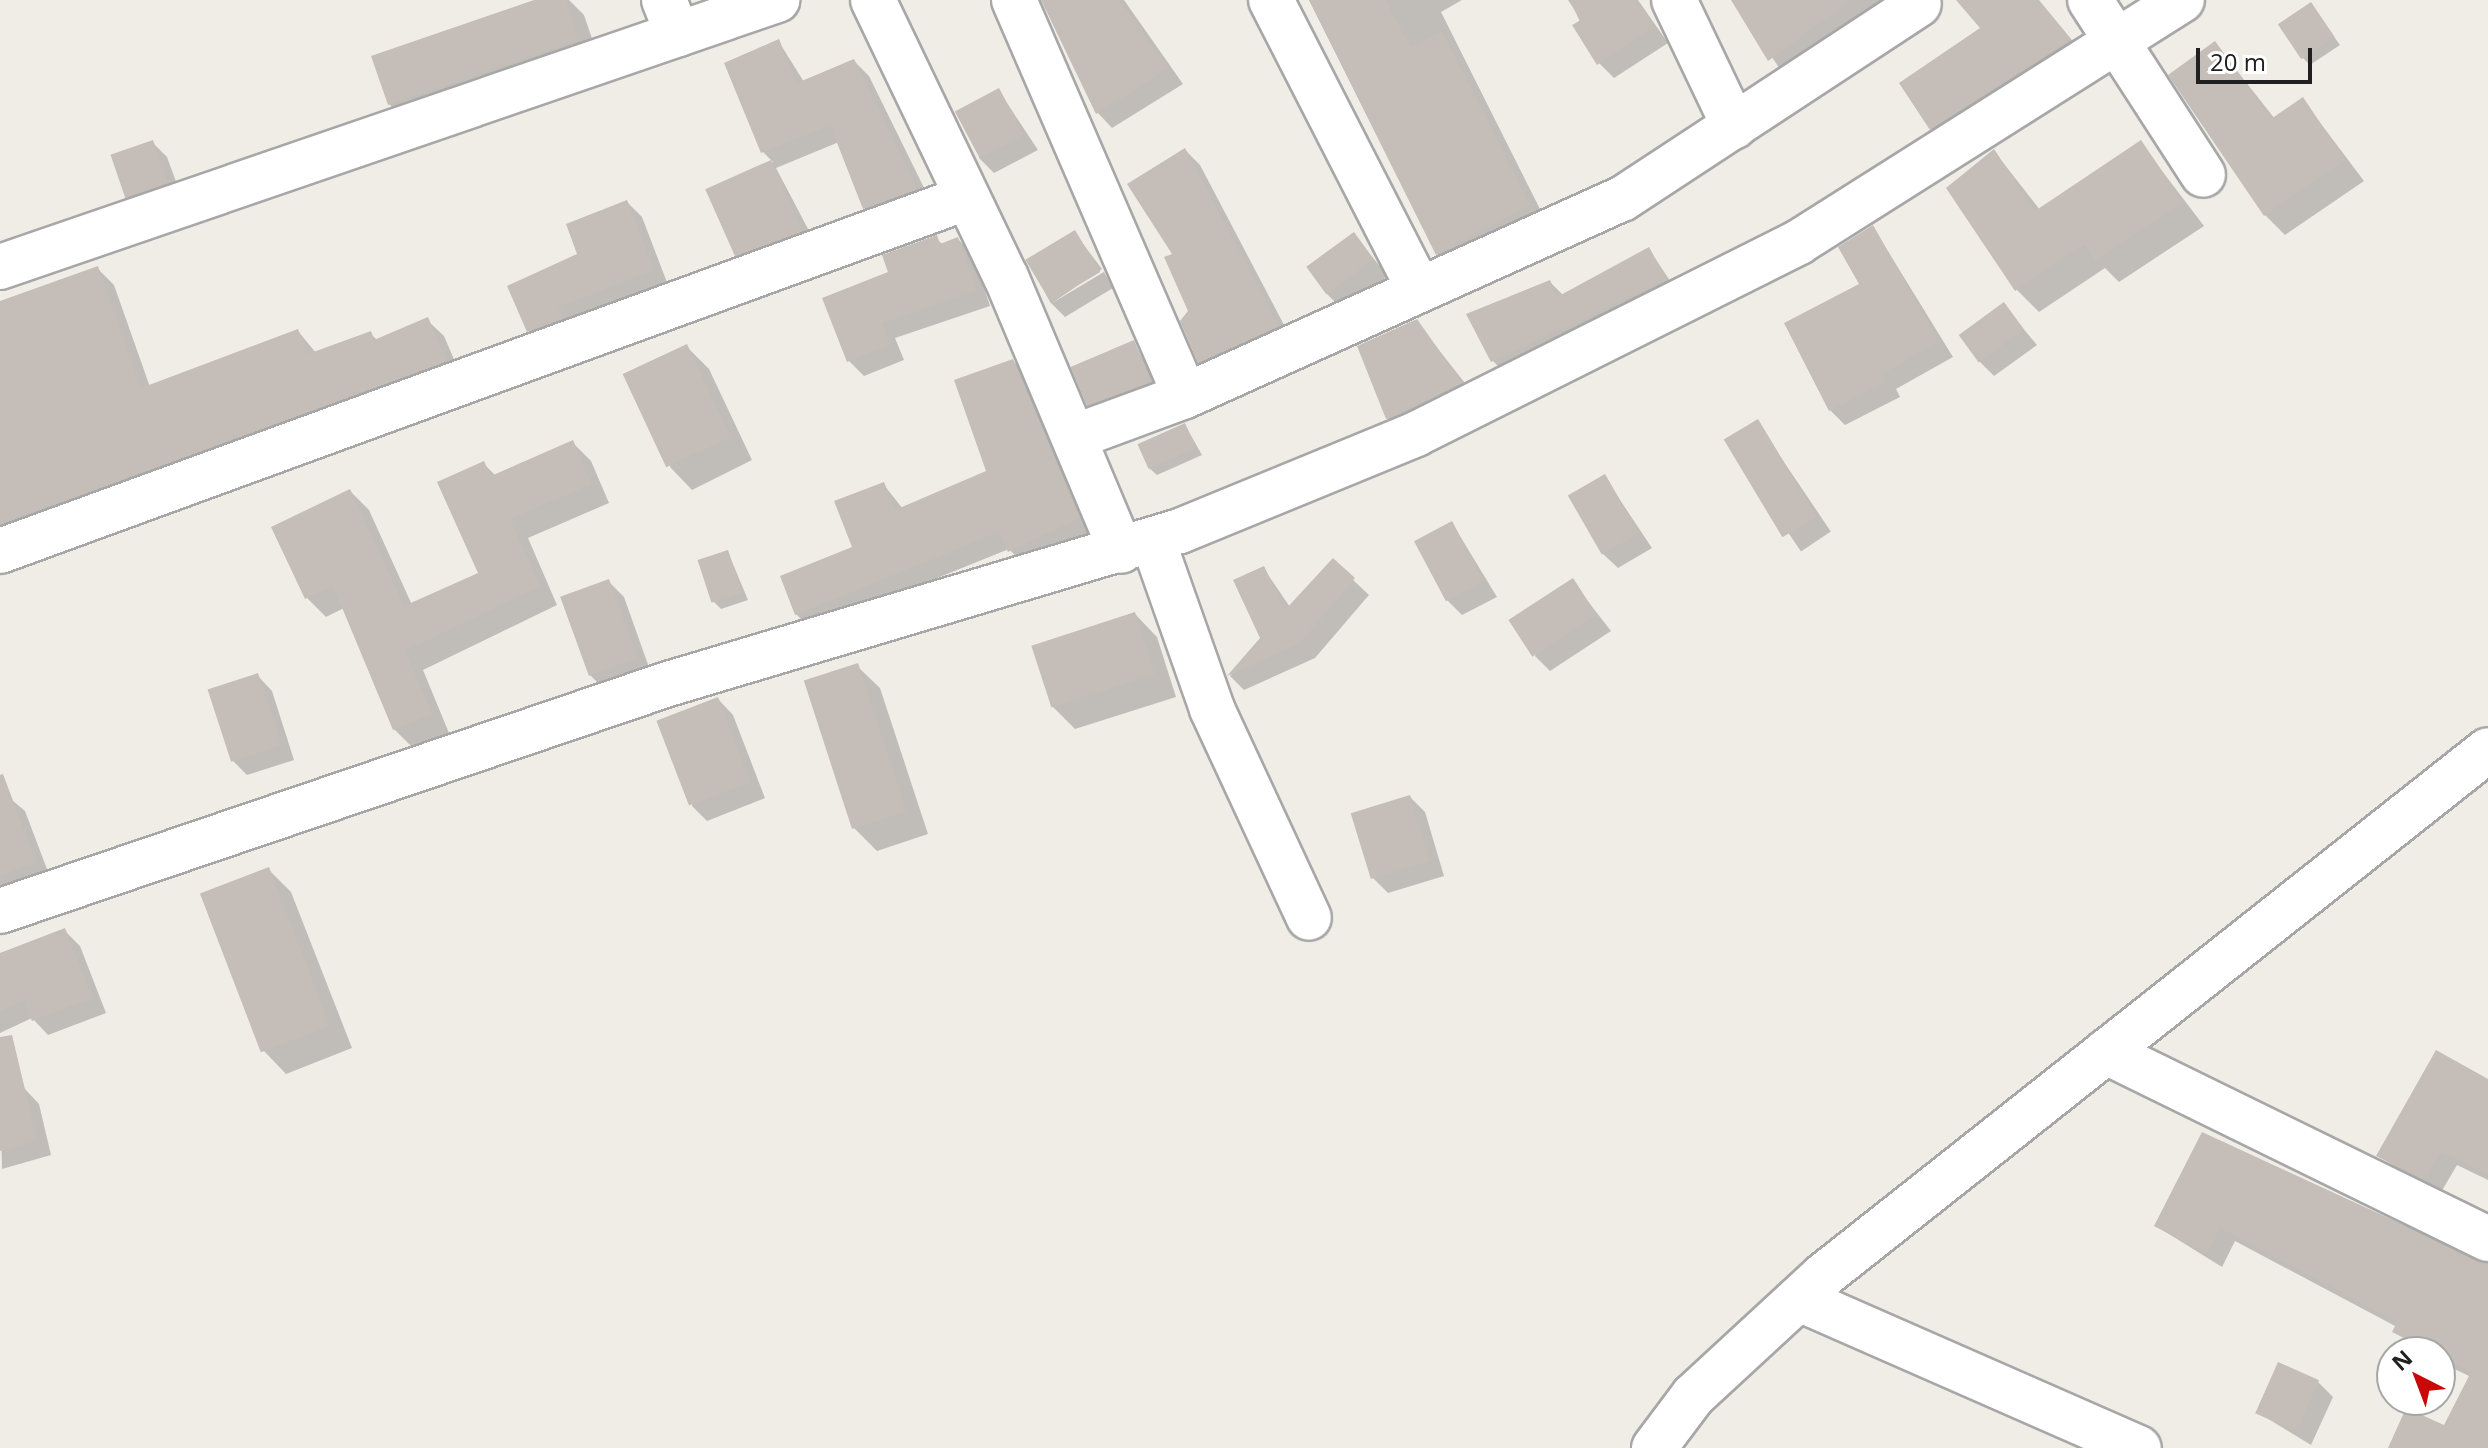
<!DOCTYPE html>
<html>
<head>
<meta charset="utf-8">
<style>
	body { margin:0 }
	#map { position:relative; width:2488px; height:1448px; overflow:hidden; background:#f0ede7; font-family:"Open Sans",sans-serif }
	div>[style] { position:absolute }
	.shadow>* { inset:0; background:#0003; transform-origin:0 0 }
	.building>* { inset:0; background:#c5bdb7; transform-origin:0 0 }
	.roads { filter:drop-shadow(2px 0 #a7a7a7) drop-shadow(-2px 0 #a7a7a7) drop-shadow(0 2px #a7a7a7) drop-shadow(0 -2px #a7a7a7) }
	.minor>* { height:44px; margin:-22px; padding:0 22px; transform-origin:22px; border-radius:22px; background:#fff }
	span { translate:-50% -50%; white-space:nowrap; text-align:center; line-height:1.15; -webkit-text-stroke:7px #fff; paint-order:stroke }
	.north { position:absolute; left:2376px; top:1336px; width:80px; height:80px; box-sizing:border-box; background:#fff; border:2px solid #a6a6a6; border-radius:50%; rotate:318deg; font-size:22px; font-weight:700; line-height:32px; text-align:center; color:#202020 }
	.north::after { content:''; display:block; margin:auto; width:28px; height:36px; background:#c90808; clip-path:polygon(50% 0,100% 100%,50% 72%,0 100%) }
	.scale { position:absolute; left:2196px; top:48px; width:116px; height:36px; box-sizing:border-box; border:4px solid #202020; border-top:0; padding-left:10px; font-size:24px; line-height:28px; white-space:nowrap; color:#202020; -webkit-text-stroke:6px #fff; paint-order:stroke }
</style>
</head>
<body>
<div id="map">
	<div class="shadow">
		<i style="clip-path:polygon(540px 0,569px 0,584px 15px,600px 62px,412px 126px,389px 104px)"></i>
		<i style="clip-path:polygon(1124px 0,1183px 84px,1112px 128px,1098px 113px,1044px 2px)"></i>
		<i style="clip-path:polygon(1309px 0,1462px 0,1441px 12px,1548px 225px,1457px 274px,1437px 254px)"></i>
		<i style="clip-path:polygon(1570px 0,1638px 0,1668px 43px,1614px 78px,1599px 63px)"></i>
		<i style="clip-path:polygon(1733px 0,1926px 0,1784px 75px)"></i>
		<i style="clip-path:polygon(1986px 0,2039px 0,2084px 55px,1946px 144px,1931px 128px,1983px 29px)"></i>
		<i style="clip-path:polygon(2311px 4px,2340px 45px,2310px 65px,2303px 58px)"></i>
		<i style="clip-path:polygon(779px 42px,804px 82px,854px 61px,869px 76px,932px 204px,880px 223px,865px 208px,839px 142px,776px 168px,817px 246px,753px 269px,737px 254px,709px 191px,773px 162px,763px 152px)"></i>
		<i style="clip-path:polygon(2215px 43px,2275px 119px,2303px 100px,2364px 181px,2285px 235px,2265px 215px)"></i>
		<i style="clip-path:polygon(999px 91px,1038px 150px,994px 173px,979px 158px)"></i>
		<i style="clip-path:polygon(152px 142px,167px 157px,182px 198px,142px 212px,127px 196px)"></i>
		<i style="clip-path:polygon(2140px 142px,2204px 226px,2119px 282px,2105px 268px,2039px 312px,2016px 289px,1994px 151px,2040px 210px)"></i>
		<i style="clip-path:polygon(1185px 150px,1200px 165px,1293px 342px,1215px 377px,1200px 362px,1175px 255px)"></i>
		<i style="clip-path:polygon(627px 202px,642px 217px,668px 285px,544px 346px,529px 330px)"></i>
		<i style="clip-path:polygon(1873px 227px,1953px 357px,1896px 389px,1900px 397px,1845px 425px,1830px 410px)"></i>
		<i style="clip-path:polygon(1074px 232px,1102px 269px,1052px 303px,1104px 272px,1113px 288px,1065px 317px,1050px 302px,1028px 260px)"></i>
		<i style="clip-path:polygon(1354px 235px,1388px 276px,1342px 309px,1327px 294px)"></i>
		<i style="clip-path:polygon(936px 238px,943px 245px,958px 239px,973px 254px,990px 306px,895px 338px,904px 360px,864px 376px,849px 361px,891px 273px)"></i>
		<i style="clip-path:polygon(1649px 249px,1680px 296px,1508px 376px,1493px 361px,1550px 282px,1564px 296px)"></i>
		<i style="clip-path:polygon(98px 269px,114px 285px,150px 387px,298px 331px,316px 353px,370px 333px,378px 341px,427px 320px,444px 336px,462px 378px,0 543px,0 323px)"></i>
		<i style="clip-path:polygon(2003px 304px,2037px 345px,1994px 376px,1979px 361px)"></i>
		<i style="clip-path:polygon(1416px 321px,1483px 406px,1410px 440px,1387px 418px)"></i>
		<i style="clip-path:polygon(1133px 342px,1165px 397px,1104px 420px,1089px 404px)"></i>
		<i style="clip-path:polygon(686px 346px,709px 369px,752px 460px,692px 490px,670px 467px)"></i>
		<i style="clip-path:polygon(1013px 361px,1028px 377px,1094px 534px,1025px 566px,1009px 549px,811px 629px,796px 614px,855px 549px,884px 485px,903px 509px,988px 472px)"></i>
		<i style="left:1757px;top:422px;width:132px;height:36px;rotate:56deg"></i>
		<i style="clip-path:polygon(1185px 425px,1202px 455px,1157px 475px,1149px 468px)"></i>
		<i style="clip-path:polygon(572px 442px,591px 461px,609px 503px,528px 538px,557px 605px,423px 670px,449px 733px,413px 748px,394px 729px,344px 608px,326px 617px,307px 598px,274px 527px,350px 491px,369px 510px,412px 605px,480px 574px,484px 464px,496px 476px)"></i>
		<i style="clip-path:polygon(1604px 476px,1652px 548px,1618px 568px,1602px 553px)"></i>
		<i style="clip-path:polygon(1452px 523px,1497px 597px,1462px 615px,1447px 600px)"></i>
		<i style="clip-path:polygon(728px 552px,748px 600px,721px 609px,714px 602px)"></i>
		<i style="clip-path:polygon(1333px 561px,1369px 595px,1315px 658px,1244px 690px,1230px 676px,1262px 638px,1264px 569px,1290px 607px)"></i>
		<i style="clip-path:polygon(1572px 581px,1611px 631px,1550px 671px,1535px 656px)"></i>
		<i style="clip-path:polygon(609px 582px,624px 597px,651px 673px,605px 690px,590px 675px)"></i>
		<i style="clip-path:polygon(1135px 614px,1157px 637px,1176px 697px,1075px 729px,1052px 706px)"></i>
		<i style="clip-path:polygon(857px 666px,880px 688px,928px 834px,877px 851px,854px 828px)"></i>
		<i style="clip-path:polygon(257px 675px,272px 691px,294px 760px,247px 775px,232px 760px)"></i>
		<i style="clip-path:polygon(718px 699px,733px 715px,765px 798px,707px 821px,692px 806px)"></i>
		<i style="clip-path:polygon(0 790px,25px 811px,50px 877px,0 896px)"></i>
		<i style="clip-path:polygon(1410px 797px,1425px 812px,1444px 876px,1388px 893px,1373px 878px)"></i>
		<i style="clip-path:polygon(269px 870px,291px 892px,352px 1048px,286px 1074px,264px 1051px)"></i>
		<i style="clip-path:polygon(65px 931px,80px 946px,106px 1013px,48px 1035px,32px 1018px,0 1033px,0 961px)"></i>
		<i style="clip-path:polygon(2488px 1080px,2488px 1180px,2457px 1165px,2440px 1194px,2378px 1156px)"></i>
		<i style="clip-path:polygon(24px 1088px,39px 1104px,51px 1155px,2px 1169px,0 1094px)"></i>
		<i style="clip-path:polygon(2203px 1135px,2488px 1263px,2488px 1448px,2390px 1448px,2445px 1428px,2471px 1377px,2440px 1362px,2440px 1352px,2410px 1347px,2397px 1327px,2235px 1241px,2222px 1267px,2156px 1226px)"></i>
		<i style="clip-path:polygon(2318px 1382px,2333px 1397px,2311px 1445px,2257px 1412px)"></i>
	</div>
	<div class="building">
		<i style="clip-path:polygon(534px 0,566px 0,579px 40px,388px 105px,371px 56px)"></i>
		<i style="clip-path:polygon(1041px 0,1119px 0,1169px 68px,1096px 114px)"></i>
		<i style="clip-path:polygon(1309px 0,1385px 0,1411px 47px,1442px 31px,1530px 205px,1436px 255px)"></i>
		<i style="clip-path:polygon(1568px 0,1636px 0,1654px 27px,1597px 65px,1572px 25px,1581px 20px)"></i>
		<i style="clip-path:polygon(1731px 0,1851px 0,1768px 61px)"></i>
		<i style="clip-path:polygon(1956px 0,2038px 0,2071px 39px,1930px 130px,1899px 83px,1980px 28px)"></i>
		<i style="left:2311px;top:2px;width:42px;height:40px;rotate:56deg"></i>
		<i style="clip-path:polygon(779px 39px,797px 83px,854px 59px,918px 189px,863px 209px,830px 125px,761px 153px,724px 63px)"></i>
		<i style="clip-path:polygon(2215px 41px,2271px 119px,2303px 97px,2345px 160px,2264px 216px,2168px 75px)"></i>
		<i style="left:999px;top:88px;width:53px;height:50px;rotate:62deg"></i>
		<i style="left:153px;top:140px;width:46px;height:45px;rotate:71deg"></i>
		<i style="clip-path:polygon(2141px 140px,2183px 202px,2095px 261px,2084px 245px,2015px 291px,1946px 188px,1994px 149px,2035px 211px)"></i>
		<i style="clip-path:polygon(1185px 148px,1279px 326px,1198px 363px,1180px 321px,1188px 311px,1164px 257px,1172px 254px,1127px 184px)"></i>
		<i style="left:771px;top:160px;width:78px;height:72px;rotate:66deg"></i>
		<i style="clip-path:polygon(627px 200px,654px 270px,558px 307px,563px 317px,527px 332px,507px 286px,577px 254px,566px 224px)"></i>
		<i style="clip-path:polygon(1873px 225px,1939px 341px,1882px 374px,1886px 382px,1829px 411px,1784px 323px,1859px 284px,1838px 247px)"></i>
		<i style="left:1075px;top:230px;width:49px;height:58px;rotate:59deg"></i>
		<i style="left:1354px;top:232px;width:34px;height:59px;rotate:54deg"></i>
		<i style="clip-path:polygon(937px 235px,940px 244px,958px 237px,977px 291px,882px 323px,890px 345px,847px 362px,822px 298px,888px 272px,882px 255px)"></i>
		<i style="clip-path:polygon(1649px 247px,1667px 280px,1491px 362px,1466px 314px,1550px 280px,1557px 297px)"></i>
		<i style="clip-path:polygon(98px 266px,141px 388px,298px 329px,308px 354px,371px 331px,374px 340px,428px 317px,447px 361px,0 524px,0 301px)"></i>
		<i style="left:2004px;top:302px;width:34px;height:56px;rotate:54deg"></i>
		<i style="clip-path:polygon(1417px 319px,1462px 383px,1386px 419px,1357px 346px)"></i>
		<i style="left:1134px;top:340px;width:46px;height:69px;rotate:67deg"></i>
		<i style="left:687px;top:344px;width:103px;height:71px;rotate:65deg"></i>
		<i style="clip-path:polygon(1013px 359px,1080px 518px,1008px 552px,999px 532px,795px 615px,780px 576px,852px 547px,834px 501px,884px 482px,895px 510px,986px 471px,954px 380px)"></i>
		<i style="left:1758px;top:419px;width:114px;height:40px;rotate:59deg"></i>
		<i style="left:1185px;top:423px;width:27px;height:52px;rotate:66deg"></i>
		<i style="clip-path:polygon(573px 440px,591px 484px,510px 519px,540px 586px,405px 651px,432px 714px,393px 730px,333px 586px,305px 599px,271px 527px,350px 489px,404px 606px,478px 573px,437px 482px,484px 461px,491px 476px)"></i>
		<i style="left:1605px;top:474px;width:68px;height:43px;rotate:60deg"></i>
		<i style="left:1452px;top:521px;width:68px;height:43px;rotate:62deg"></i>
		<i style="left:728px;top:550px;width:45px;height:32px;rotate:72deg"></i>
		<i style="clip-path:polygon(1333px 558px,1355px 578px,1300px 643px,1227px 676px,1260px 638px,1233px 580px,1264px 566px,1285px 610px)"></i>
		<i style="left:1573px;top:578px;width:44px;height:77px;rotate:57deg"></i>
		<i style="left:609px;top:579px;width:84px;height:52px;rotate:70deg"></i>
		<i style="left:1135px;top:612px;width:65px;height:109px;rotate:72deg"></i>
		<i style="left:858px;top:663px;width:156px;height:57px;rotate:72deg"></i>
		<i style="left:258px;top:673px;width:76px;height:53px;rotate:72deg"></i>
		<i style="left:718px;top:697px;width:91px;height:66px;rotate:69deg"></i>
		<i style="clip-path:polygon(3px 774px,36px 862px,0 876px,0 775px)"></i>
		<i style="left:1410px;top:795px;width:69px;height:62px;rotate:73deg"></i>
		<i style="left:269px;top:867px;width:170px;height:74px;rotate:69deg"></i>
		<i style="clip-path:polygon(65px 928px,92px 998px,32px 1021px,24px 1000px,0 1011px,0 953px)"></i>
		<i style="clip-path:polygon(12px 1035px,37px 1140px,0 1151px,0 1037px)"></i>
		<i style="clip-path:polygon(2436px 1050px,2488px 1079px,2488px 1174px,2441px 1152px,2425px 1180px,2376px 1156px)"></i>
		<i style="clip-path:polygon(2202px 1132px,2488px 1264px,2488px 1448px,2388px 1448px,2406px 1408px,2444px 1425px,2471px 1372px,2392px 1332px,2397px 1322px,2220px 1228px,2207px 1254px,2154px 1226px)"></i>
		<i style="left:2278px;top:1362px;width:45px;height:56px;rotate:24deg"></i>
	</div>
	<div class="roads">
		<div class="minor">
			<i style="left:664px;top:0;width:37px;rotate:68deg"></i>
			<i style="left:873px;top:0;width:307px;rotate:64.4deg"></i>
			<i style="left:1006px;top:277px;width:297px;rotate:67.2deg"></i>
			<i style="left:1014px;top:0;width:431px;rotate:66.6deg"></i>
			<i style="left:1271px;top:0;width:322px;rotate:62.9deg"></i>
			<i style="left:1674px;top:0;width:140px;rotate:64.5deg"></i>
			<i style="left:2090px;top:0;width:208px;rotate:57.1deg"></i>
			<i style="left:0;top:267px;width:822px;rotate:-18.96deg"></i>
			<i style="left:1074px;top:437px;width:118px;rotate:-20.3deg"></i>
			<i style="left:1185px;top:396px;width:479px;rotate:-24.3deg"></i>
			<i style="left:1622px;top:199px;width:355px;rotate:-33.3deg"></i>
			<i style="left:1153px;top:541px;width:178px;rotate:70.6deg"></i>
			<i style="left:1212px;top:709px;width:230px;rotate:65.1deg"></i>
			<i style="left:0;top:551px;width:1025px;rotate:-20.08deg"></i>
			<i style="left:0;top:911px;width:706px;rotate:-18.77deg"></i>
			<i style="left:668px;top:684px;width:534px;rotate:-16.64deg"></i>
			<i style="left:1180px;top:531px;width:255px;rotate:-22.3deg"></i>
			<i style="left:1416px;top:434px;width:428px;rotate:-26.6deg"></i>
			<i style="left:1799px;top:242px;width:453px;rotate:-32.3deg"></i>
			<i style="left:2106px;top:1052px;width:425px;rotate:26.1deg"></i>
			<i style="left:1799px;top:1299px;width:371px;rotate:23.7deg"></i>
			<i style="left:1654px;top:1448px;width:65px;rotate:-53.1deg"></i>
			<i style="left:1693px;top:1396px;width:178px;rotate:-42.7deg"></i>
			<i style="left:1824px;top:1275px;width:846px;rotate:-38.33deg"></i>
		</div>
	</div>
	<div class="north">N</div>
	<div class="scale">20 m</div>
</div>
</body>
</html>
